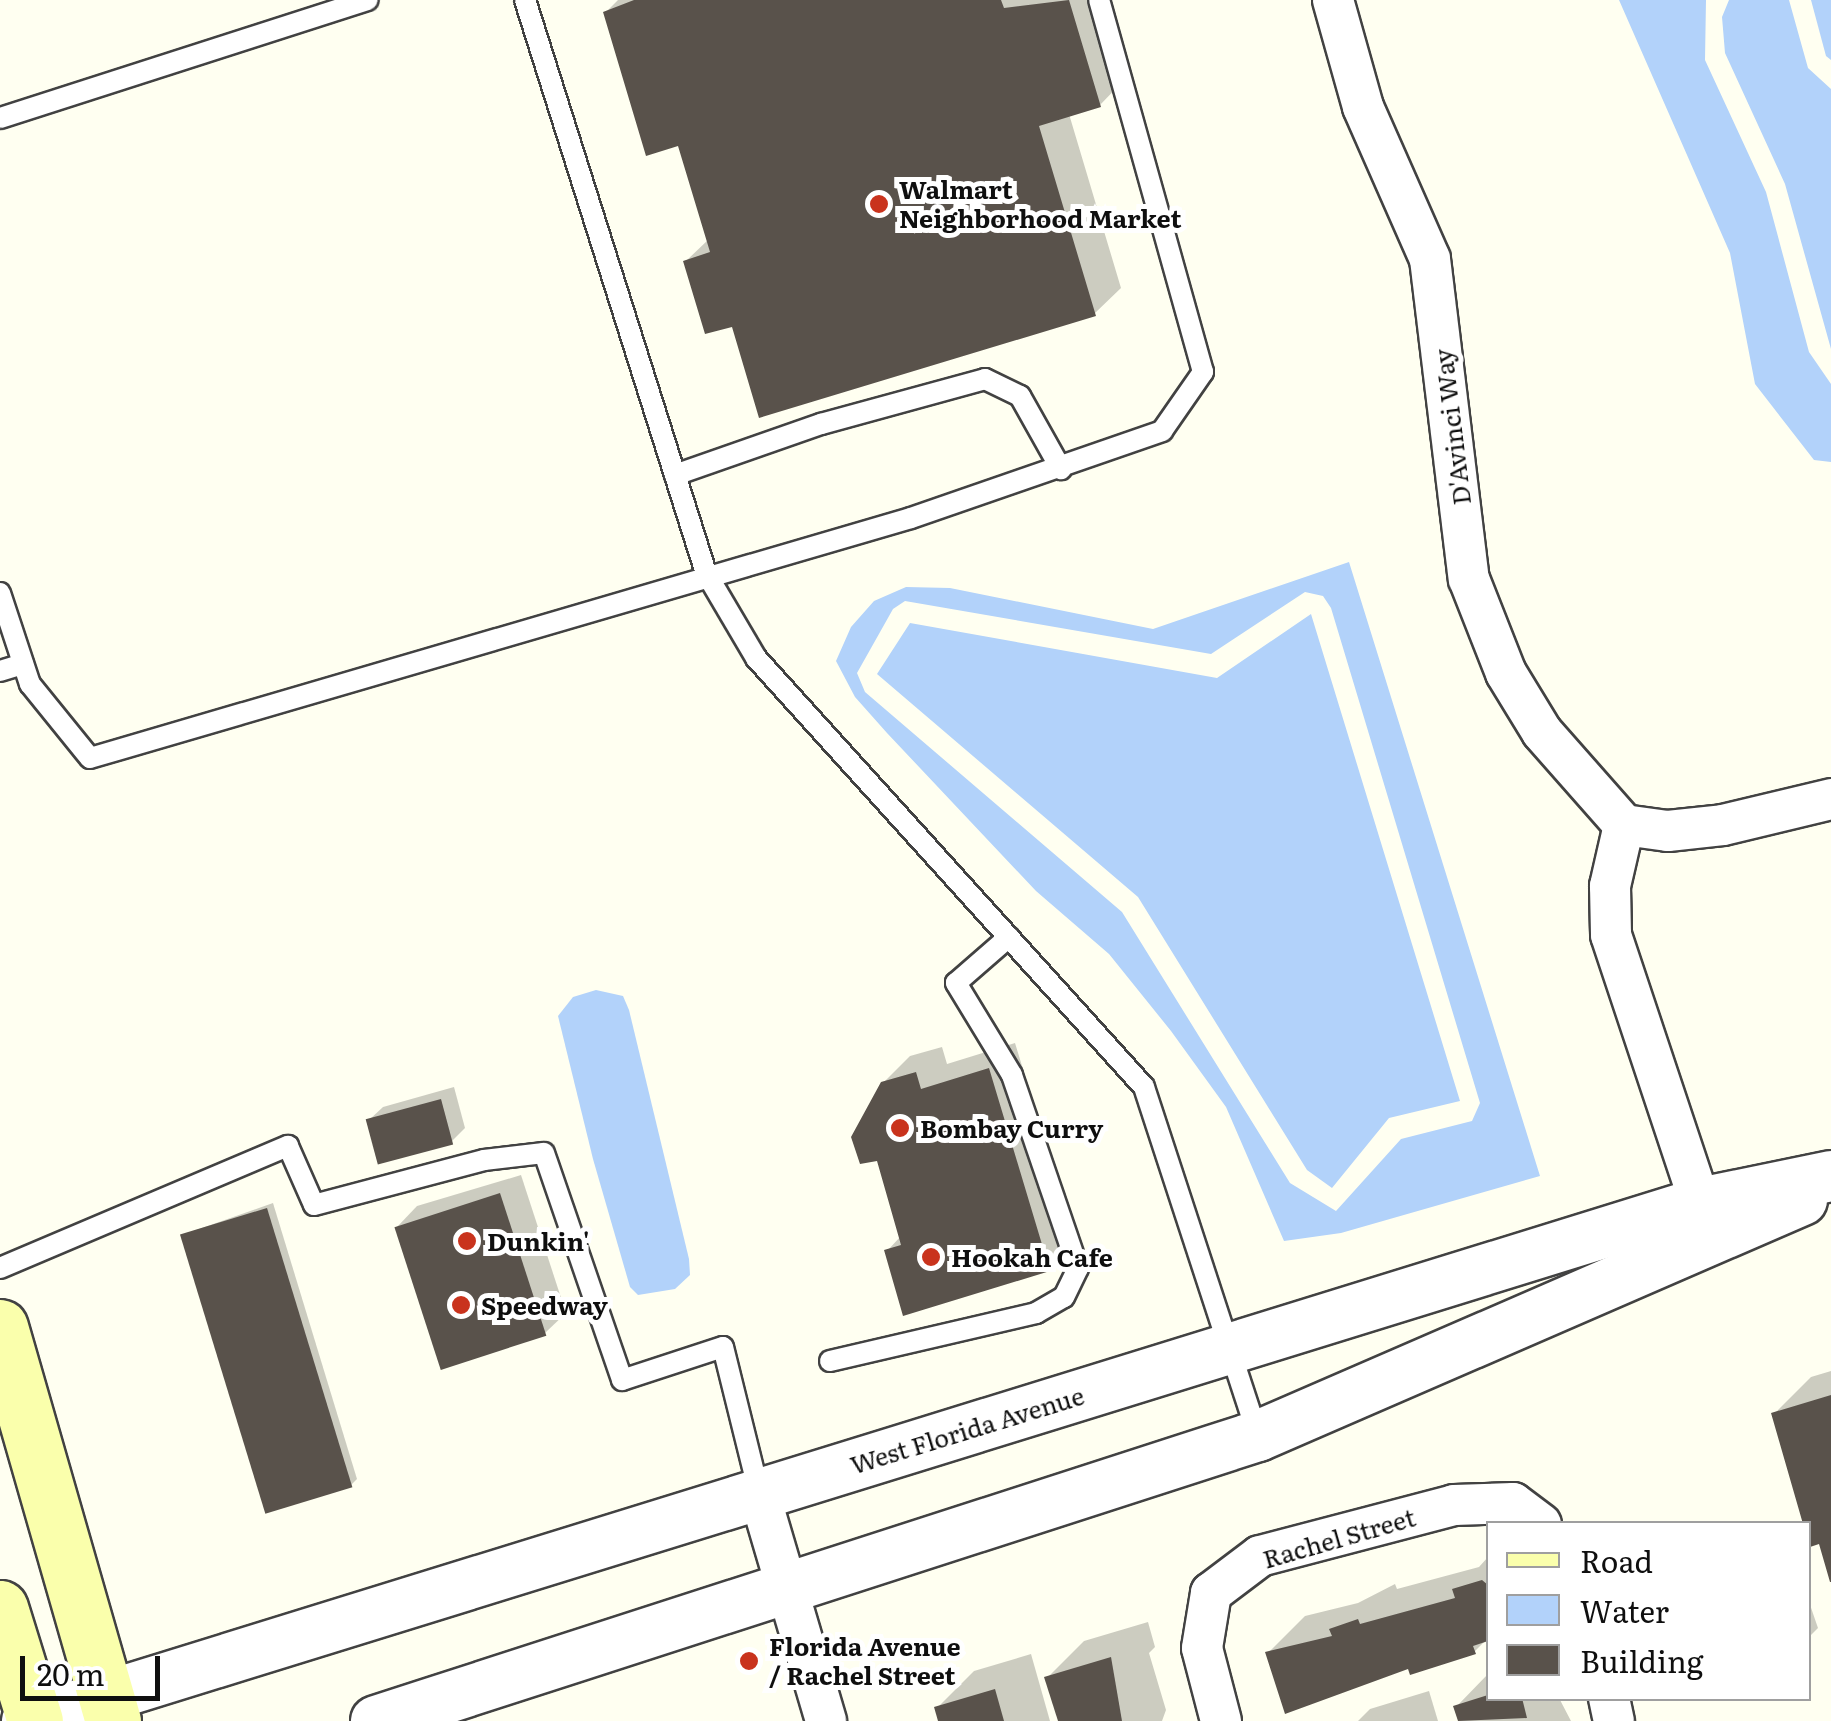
<!DOCTYPE html>
<html>
<head>
<meta charset="utf-8">
<style>
	body { margin:0 }
	#map { position:relative; width:1831px; height:1721px; overflow:hidden; background:#fffff1; font-family:Literata,serif }
	div>[style] { position:absolute }
	.water>* { inset:0; background:#b2d2fa }
	.shadow>* { inset:0; background:#0003 }
	.building>* { inset:0; background:#59524b; transform-origin:0 0 }
	.roads { filter:drop-shadow(2px 0 #424242) drop-shadow(-2px 0 #424242) drop-shadow(0 2px #424242) drop-shadow(0 -2px #424242) }
	.service>* { height:20px; margin:-10px; padding:0 10px; transform-origin:10px; border-radius:10px; background:#fff }
	.minor>* { height:40px; margin:-20px; padding:0 20px; transform-origin:20px; border-radius:20px; background:#fff }
	.tertiary>* { height:50px; margin:-25px; padding:0 25px; transform-origin:25px; border-radius:25px; background:#fff }
	.secondary>* { height:55px; margin:-27.5px; padding:0 27.5px; transform-origin:27.5px; border-radius:27.5px; background:#faffac }
	.dots>* { width:28px; height:28px; translate:-50% -50%; box-sizing:border-box; border:5px solid #fff; border-radius:50% }
	span { translate:-50% -50%; white-space:nowrap; text-align:center; line-height:1.15; -webkit-text-stroke:10px #fff; paint-order:stroke }
	.poi-label { font-size:25px; color:#0f0f0f; font-weight:700 }
	.left { translate:0 -50%; text-align:left }
	.street-label { font-size:25px; color:#0f0f0f }
	.legend { position:absolute; left:1486px; top:1521px; width:325px; height:180px; box-sizing:border-box; background:#fff; border:2px solid #9f9f9f; margin:0; padding:12px 18px; list-style:none; font-size:30px; color:#0f0f0f }
	.legend li { display:flex; align-items:center; gap:20px; height:50px }
	.legend b { width:50px; border:2px solid #9f9f9f }
	.scale { position:absolute; left:20px; top:1656px; width:140px; height:45px; box-sizing:border-box; border:5px solid #0f0f0f; border-top:0; padding-left:12px; font-size:30px; line-height:35px; white-space:nowrap; color:#0f0f0f; -webkit-text-stroke:8px #fff; paint-order:stroke }
</style>
</head>
<body>
<div id="map">
	<div class="water">
		<i style="clip-path:polygon(1619px 0,1706px 0,1705px 60px,1766px 192px,1809px 352px,1831px 384px,1831px 462px,1814px 460px,1755px 384px,1730px 253px)"></i>
		<i style="clip-path:polygon(1729px 0,1789px 0,1808px 68px,1831px 89px,1831px 349px,1785px 184px,1725px 53px,1722px 17px)"></i>
		<i style="clip-path:polygon(1811px 0,1831px 0,1831px 60px,1826px 56px)"></i>
		<i style="clip-path:polygon(evenodd,1349px 562px,1540px 1176px,1341px 1233px,1284px 1241px,1226px 1107px,1171px 1031px,1109px 954px,1036px 891px,887px 733px,855px 697px,836px 661px,851px 627px,874px 601px,906px 587px,950px 588px,1153px 629px,1349px 562px,1305px 592px,1323px 596px,1331px 608px,1480px 1103px,1472px 1121px,1401px 1139px,1336px 1211px,1290px 1183px,1122px 912px,865px 692px,857px 673px,893px 609px,905px 601px,1211px 654px,1305px 592px)"></i>
		<i style="clip-path:polygon(1311px 614px,1460px 1101px,1389px 1118px,1332px 1188px,1307px 1170px,1138px 897px,877px 674px,910px 623px,1217px 678px)"></i>
		<i style="clip-path:polygon(596px 990px,623px 996px,629px 1010px,689px 1259px,690px 1275px,675px 1289px,638px 1295px,630px 1287px,593px 1159px,558px 1016px,573px 997px)"></i>
	</div>
	<div class="shadow">
		<i style="clip-path:polygon(618px 0,1103px 0,1126px 78px,1100px 105px,1069px 114px,1121px 288px,1094px 314px,734px 324px,686px 261px,709px 239px,680px 143px,606px 12px)"></i>
		<i style="clip-path:polygon(1015px 1043px,1076px 1243px,1049px 1269px,887px 1251px,901px 1236px,883px 1083px,910px 1056px,942px 1047px,947px 1064px)"></i>
		<i style="clip-path:polygon(454px 1087px,465px 1128px,452px 1141px,369px 1120px,383px 1107px)"></i>
		<i style="clip-path:polygon(521px 1175px,566px 1313px,545px 1333px,397px 1227px,417px 1206px)"></i>
		<i style="clip-path:polygon(273px 1203px,357px 1479px,351px 1485px,182px 1235px)"></i>
		<i style="clip-path:polygon(1831px 1371px,1831px 1577px,1820px 1541px,1811px 1544px,1774px 1414px,1811px 1377px)"></i>
		<i style="clip-path:polygon(1488px 1557px,1488px 1638px,1474px 1652px,1410px 1666px,1268px 1653px,1305px 1616px,1358px 1603px,1395px 1584px,1397px 1589px,1479px 1567px)"></i>
		<i style="clip-path:polygon(1808px 1599px,1818px 1628px,1808px 1638px)"></i>
		<i style="clip-path:polygon(1148px 1622px,1155px 1647px,1149px 1653px,1166px 1710px,1162px 1721px,1060px 1721px,1047px 1678px,1084px 1641px)"></i>
		<i style="clip-path:polygon(1031px 1654px,1050px 1721px,941px 1721px,937px 1708px,974px 1671px)"></i>
		<i style="clip-path:polygon(1488px 1674px,1488px 1698px,1559px 1698px,1571px 1721px,1459px 1721px,1456px 1707px)"></i>
		<i style="clip-path:polygon(1429px 1691px,1438px 1721px,1358px 1721px,1370px 1709px)"></i>
	</div>
	<div class="building">
		<i style="clip-path:polygon(634px 0,1001px 0,1004px 8px,1069px 0,1101px 107px,1039px 126px,1096px 316px,759px 418px,732px 327px,705px 334px,683px 261px,710px 252px,678px 146px,646px 156px,603px 12px)"></i>
		<i style="clip-path:polygon(989px 1068px,1050px 1271px,903px 1316px,884px 1250px,901px 1245px,877px 1161px,860px 1164px,851px 1137px,881px 1082px,916px 1072px,921px 1089px)"></i>
		<i style="left:441px;top:1099px;width:47px;height:78px;rotate:75deg"></i>
		<i style="left:500px;top:1193px;width:150px;height:111px;rotate:72deg"></i>
		<i style="left:267px;top:1208px;width:292px;height:91px;rotate:73deg"></i>
		<i style="clip-path:polygon(1831px 1395px,1831px 1582px,1830px 1582px,1819px 1544px,1810px 1547px,1808px 1524px,1803px 1524px,1771px 1413px)"></i>
		<i style="clip-path:polygon(1482px 1580px,1488px 1585px,1488px 1641px,1473px 1646px,1476px 1654px,1410px 1675px,1408px 1669px,1285px 1714px,1265px 1652px,1332px 1636px,1329px 1629px,1358px 1619px,1360px 1624px,1455px 1598px,1452px 1589px)"></i>
		<i style="clip-path:polygon(1111px 1657px,1122px 1721px,1058px 1721px,1044px 1677px)"></i>
		<i style="clip-path:polygon(995px 1689px,1004px 1721px,938px 1721px,934px 1707px)"></i>
		<i style="clip-path:polygon(1488px 1695px,1522px 1698px,1527px 1718px,1458px 1721px,1453px 1706px)"></i>
	</div>
	<div class="roads">
		<div class="service">
			<i style="left:525px;top:0;width:601px;rotate:72.47deg"></i>
			<i style="left:706px;top:573px;width:99px;rotate:59.5deg"></i>
			<i style="left:756px;top:658px;width:578px;rotate:47.87deg"></i>
			<i style="left:1144px;top:1087px;width:367px;rotate:71.9deg"></i>
			<i style="left:0;top:118px;width:386px;rotate:-17.8deg"></i>
			<i style="left:675px;top:475px;width:155px;rotate:-19.3deg"></i>
			<i style="left:821px;top:424px;width:170px;rotate:-15.3deg"></i>
			<i style="left:985px;top:379px;width:39px;rotate:26deg"></i>
			<i style="left:1020px;top:396px;width:84px;rotate:60.7deg"></i>
			<i style="left:0;top:593px;width:96px;rotate:71.8deg"></i>
			<i style="left:30px;top:684px;width:95px;rotate:51deg"></i>
			<i style="left:90px;top:758px;width:855px;rotate:-16.3deg"></i>
			<i style="left:911px;top:518px;width:266px;rotate:-19.1deg"></i>
			<i style="left:1162px;top:431px;width:72px;rotate:-55.2deg"></i>
			<i style="left:1203px;top:372px;width:386px;rotate:-105.6deg"></i>
			<i style="left:0;top:671px;width:24px;rotate:-17deg"></i>
			<i style="left:0;top:1268px;width:313px;rotate:-23deg"></i>
			<i style="left:288px;top:1146px;width:64px;rotate:66.2deg"></i>
			<i style="left:314px;top:1205px;width:176px;rotate:-14.8deg"></i>
			<i style="left:484px;top:1160px;width:60px;rotate:-6.7deg"></i>
			<i style="left:544px;top:1153px;width:240px;rotate:71deg"></i>
			<i style="left:622px;top:1380px;width:106px;rotate:-18.1deg"></i>
			<i style="left:723px;top:1347px;width:150px;rotate:76.1deg"></i>
			<i style="left:830px;top:1361px;width:212px;rotate:-13.1deg"></i>
			<i style="left:1036px;top:1313px;width:32px;rotate:-30deg"></i>
			<i style="left:1064px;top:1297px;width:32px;rotate:-64deg"></i>
			<i style="left:1078px;top:1268px;width:204px;rotate:-108.9deg"></i>
			<i style="left:1012px;top:1075px;width:108px;rotate:-121.3deg"></i>
			<i style="left:956px;top:983px;width:70px;rotate:-41deg"></i>
		</div>
		<div class="minor">
			<i style="left:1333px;top:0;width:111px;rotate:74.3deg"></i>
			<i style="left:1363px;top:107px;width:166px;rotate:66.2deg"></i>
			<i style="left:1430px;top:259px;width:322px;rotate:83.1deg"></i>
			<i style="left:1469px;top:579px;width:101px;rotate:68.5deg"></i>
			<i style="left:1506px;top:673px;width:69px;rotate:58.6deg"></i>
			<i style="left:1542px;top:732px;width:124px;rotate:48.6deg"></i>
			<i style="left:1624px;top:825px;width:44px;rotate:7.8deg"></i>
			<i style="left:1668px;top:831px;width:55px;rotate:-6.2deg"></i>
			<i style="left:1723px;top:825px;width:111px;rotate:-13.5deg"></i>
			<i style="left:1624px;top:825px;width:63px;rotate:102.9deg"></i>
			<i style="left:1610px;top:886px;width:49px;rotate:88.8deg"></i>
			<i style="left:1611px;top:935px;width:282px;rotate:71.6deg"></i>
			<i style="left:759px;top:1493px;width:238px;rotate:73.6deg"></i>
			<i style="left:1609px;top:1698px;width:24px;rotate:78deg"></i>
			<i style="left:1221px;top:1721px;width:75px;rotate:-104.6deg"></i>
			<i style="left:1202px;top:1648px;width:56px;rotate:-80.7deg"></i>
			<i style="left:1211px;top:1593px;width:61px;rotate:-37.1deg"></i>
			<i style="left:1260px;top:1556px;width:201px;rotate:-14.7deg"></i>
			<i style="left:1454px;top:1505px;width:59px;rotate:-1.9deg"></i>
			<i style="left:1513px;top:1503px;width:35px;rotate:37deg"></i>
		</div>
		<div class="tertiary">
			<i style="left:27px;top:1721px;width:1751px;rotate:-17.2deg"></i>
			<i style="left:1700px;top:1203px;width:134px;rotate:-11.6deg"></i>
			<i style="left:376px;top:1721px;width:927px;rotate:-17.91deg"></i>
			<i style="left:1258px;top:1436px;width:593px;rotate:-23.45deg"></i>
		</div>
		<div class="secondary">
			<i style="left:0;top:1327px;width:410px;rotate:74deg"></i>
			<i style="left:0;top:1608px;width:118px;rotate:72.8deg"></i>
		</div>
	</div>
	<div class="dots">
		<i style="left:879px;top:204px;background:#c9331d"></i>
		<i style="left:900px;top:1128px;background:#c9331d"></i>
		<i style="left:467px;top:1241px;background:#c9331d"></i>
		<i style="left:931px;top:1257px;background:#c9331d"></i>
		<i style="left:461px;top:1305px;background:#c9331d"></i>
		<i style="left:749px;top:1661px;background:#c9331d"></i>
	</div>
	<div class="poi-label">
		<span class="left" style="left:899px;top:204px">Walmart<br>Neighborhood Market</span>
		<span class="left" style="left:920px;top:1128px">Bombay Curry</span>
		<span class="left" style="left:487px;top:1241px">Dunkin'</span>
		<span class="left" style="left:951px;top:1257px">Hookah Cafe</span>
		<span class="left" style="left:481px;top:1305px">Speedway</span>
		<span class="left" style="left:769px;top:1661px">Florida Avenue<br>/ Rachel Street</span>
	</div>
	<div class="street-label">
		<span style="left:1452px;top:427px;rotate:-97deg">D'Avinci Way</span>
		<span style="left:967px;top:1430px;rotate:-17deg">West Florida Avenue</span>
		<span style="left:1339px;top:1538px;rotate:-16deg">Rachel Street</span>
	</div>
	<ul class="legend">
	<li><b style="height:12px;background:#faffac"></b>Road</li>
	<li><b style="height:28px;background:#b2d2fa"></b>Water</li>
	<li><b style="height:28px;background:#59524b"></b>Building</li>
	</ul>
	<div class="scale">20 m</div>
</div>
</body>
</html>
